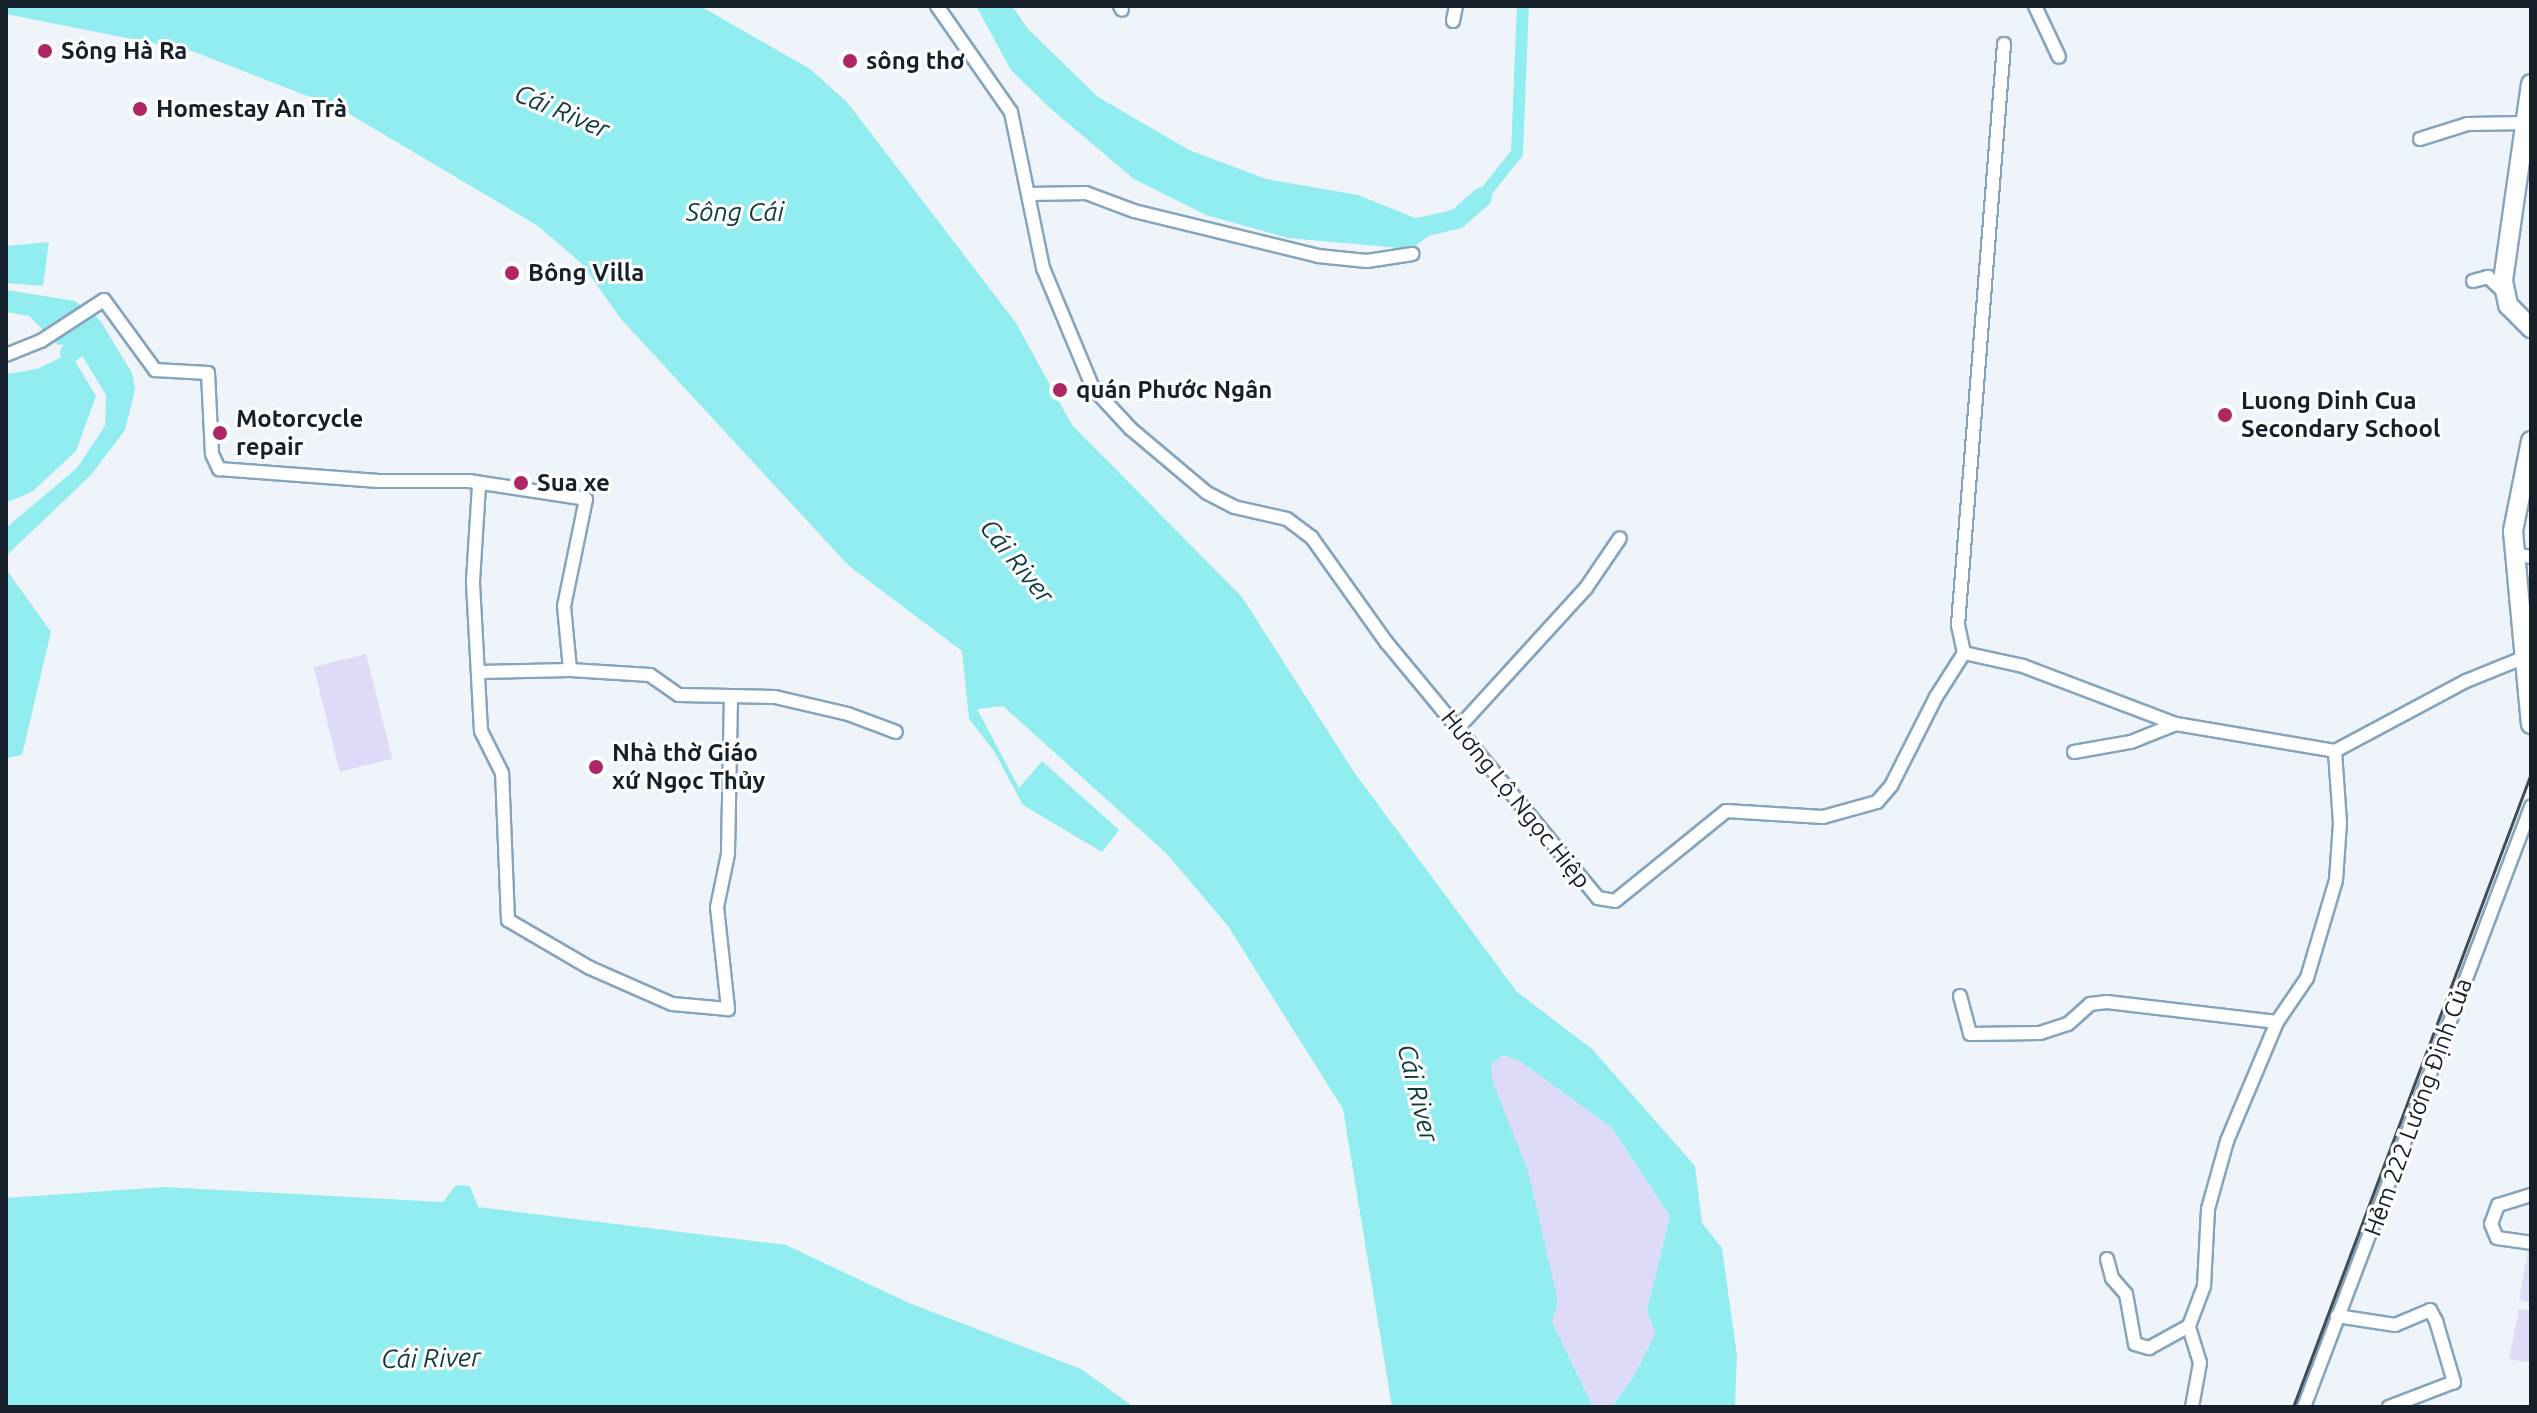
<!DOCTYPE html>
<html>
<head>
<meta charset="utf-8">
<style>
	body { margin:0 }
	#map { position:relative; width:2537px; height:1413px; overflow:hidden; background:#eef4fa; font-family:Ubuntu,sans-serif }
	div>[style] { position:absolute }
	.green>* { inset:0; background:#dedbf9; transform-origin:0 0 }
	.water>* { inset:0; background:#92edf1 }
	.canal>* { height:12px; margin:-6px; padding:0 6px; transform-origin:6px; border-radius:6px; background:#92edf1 }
	.river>* { height:20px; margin:-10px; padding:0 10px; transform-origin:10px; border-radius:10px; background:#92edf1 }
	.roads { filter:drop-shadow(2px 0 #86a4bd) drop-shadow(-2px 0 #86a4bd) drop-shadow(0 2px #86a4bd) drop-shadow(0 -2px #86a4bd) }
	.street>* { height:12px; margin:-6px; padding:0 6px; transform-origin:6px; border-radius:6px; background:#fff }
	.secondary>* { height:18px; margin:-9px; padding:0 9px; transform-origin:9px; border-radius:9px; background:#fff }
	.rail>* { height:3px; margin:-1.5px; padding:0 1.5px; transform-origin:1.5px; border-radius:1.5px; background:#424c55 }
	.dots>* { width:22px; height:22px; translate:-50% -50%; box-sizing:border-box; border:4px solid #fff; border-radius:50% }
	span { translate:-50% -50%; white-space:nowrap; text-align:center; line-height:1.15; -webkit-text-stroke:6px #fff; paint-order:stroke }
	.poi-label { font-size:24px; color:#15202a; font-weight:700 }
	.left { translate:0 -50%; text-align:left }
	.street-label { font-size:24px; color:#15202a }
	.water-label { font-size:26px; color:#103c3e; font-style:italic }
	.frame { position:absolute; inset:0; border:8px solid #15202a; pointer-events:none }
</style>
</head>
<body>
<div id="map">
	<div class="green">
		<i style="left:366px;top:654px;width:108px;height:54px;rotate:76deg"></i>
		<i style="clip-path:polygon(1502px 1055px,1518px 1060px,1611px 1127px,1670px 1216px,1647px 1310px,1655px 1334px,1634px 1376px,1613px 1405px,1593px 1407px,1552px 1322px,1558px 1301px,1493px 1083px,1491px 1066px)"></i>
		<i style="clip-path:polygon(2528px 1251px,2531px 1251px,2531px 1303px,2519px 1300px)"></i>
		<i style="clip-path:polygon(2519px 1309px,2531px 1311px,2531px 1363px,2509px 1359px)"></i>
	</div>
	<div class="water">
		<i style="clip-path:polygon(6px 6px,700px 6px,810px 69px,847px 102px,1016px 323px,1072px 425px,1242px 597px,1354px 772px,1517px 992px,1592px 1049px,1695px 1166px,1702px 1223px,1722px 1248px,1737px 1356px,1735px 1407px,1603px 1407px,1613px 1405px,1634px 1376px,1655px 1334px,1647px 1310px,1670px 1216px,1611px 1127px,1518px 1060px,1502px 1055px,1491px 1066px,1493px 1083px,1528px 1171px,1558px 1301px,1552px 1322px,1593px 1407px,1392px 1407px,1343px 1109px,1228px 926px,1166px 853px,1003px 706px,977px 709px,1019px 788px,1042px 761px,1119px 830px,1102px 852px,1023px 805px,994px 751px,969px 719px,962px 651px,849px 566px,621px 319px,582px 264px,538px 226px,341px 109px,192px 51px,6px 14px)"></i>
		<i style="clip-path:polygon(976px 6px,1012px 6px,1028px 29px,1098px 97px,1189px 150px,1266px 179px,1358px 195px,1415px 218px,1439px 216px,1482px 197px,1411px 249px,1288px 238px,1206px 215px,1134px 179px,1051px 109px,1011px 70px)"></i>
		<i style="clip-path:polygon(49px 242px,43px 286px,6px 283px,6px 246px)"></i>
		<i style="clip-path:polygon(6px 290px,75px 301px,100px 320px,132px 373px,135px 390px,125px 430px,91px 475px,6px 556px,6px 528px,77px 468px,105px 426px,106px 395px,75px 344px,58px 345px,29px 316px,6px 312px)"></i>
		<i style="clip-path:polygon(70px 353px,96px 396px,76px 451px,33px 491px,6px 503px,6px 374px,37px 369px)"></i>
		<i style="clip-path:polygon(6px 569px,51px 632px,22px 755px,6px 758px)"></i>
		<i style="clip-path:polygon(456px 1185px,470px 1186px,478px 1207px,786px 1245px,909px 1303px,1081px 1369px,1134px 1407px,6px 1407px,6px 1198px,165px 1187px,443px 1202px)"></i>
	</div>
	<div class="canal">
		<i style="left:1482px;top:197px;width:56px;rotate:-51.5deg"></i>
		<i style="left:1517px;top:153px;width:147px;rotate:-87.7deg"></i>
	</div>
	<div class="river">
		<i style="left:1418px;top:228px;width:40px;rotate:-13deg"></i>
		<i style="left:1457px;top:219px;width:33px;rotate:-41deg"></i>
		<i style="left:70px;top:353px;width:27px;rotate:-39deg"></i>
	</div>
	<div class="roads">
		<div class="street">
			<i style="left:937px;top:6px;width:129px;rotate:55.1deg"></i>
			<i style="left:1011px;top:112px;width:159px;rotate:78.4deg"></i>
			<i style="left:1043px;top:268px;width:130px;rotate:67.4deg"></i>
			<i style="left:1093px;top:388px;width:56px;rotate:47.2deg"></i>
			<i style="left:1131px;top:429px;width:99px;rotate:40.1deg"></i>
			<i style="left:1207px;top:493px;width:30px;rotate:27deg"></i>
			<i style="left:1234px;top:507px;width:54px;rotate:12.8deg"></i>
			<i style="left:1287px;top:519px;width:31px;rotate:37deg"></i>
			<i style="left:1312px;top:538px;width:129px;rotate:54.5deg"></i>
			<i style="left:1387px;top:643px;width:331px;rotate:50.4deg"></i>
			<i style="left:1598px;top:898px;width:17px;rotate:10deg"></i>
			<i style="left:1615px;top:901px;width:143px;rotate:-39deg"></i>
			<i style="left:1726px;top:811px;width:97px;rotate:3.5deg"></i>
			<i style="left:1823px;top:817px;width:56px;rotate:-15.5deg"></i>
			<i style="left:1877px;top:802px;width:21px;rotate:-49deg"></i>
			<i style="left:1891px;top:786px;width:100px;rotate:-63.2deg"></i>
			<i style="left:1936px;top:697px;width:52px;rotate:-57.5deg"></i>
			<i style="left:1964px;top:653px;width:60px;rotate:12.4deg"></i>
			<i style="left:2023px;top:666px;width:164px;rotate:20.8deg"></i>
			<i style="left:2176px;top:724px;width:161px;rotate:9.6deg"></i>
			<i style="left:2335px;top:751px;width:149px;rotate:-28.1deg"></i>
			<i style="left:2466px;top:681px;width:61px;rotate:-22deg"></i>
			<i style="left:1120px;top:6px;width:4px;rotate:63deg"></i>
			<i style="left:2035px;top:6px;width:56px;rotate:64.8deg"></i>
			<i style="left:1453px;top:21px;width:15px;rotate:-79deg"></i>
			<i style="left:2420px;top:139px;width:50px;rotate:-17.4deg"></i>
			<i style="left:2468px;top:124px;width:58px;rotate:-1deg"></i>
			<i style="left:1030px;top:194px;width:56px;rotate:-1deg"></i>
			<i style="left:1086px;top:193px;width:51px;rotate:20.6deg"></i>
			<i style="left:1134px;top:211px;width:189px;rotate:13.7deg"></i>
			<i style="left:1318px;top:256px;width:49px;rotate:5.8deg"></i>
			<i style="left:1367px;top:261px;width:46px;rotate:-8.8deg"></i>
			<i style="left:2473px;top:281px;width:16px;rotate:-15deg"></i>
			<i style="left:2488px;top:277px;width:22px;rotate:43deg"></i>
			<i style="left:6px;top:355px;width:38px;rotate:-22deg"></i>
			<i style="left:41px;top:341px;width:75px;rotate:-33.1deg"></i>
			<i style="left:104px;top:300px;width:87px;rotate:53.9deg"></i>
			<i style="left:155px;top:370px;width:53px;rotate:3.2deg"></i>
			<i style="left:208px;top:373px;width:81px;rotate:87.2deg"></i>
			<i style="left:212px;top:454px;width:17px;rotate:65deg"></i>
			<i style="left:219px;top:469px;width:160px;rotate:4.3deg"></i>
			<i style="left:379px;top:481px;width:90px"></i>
			<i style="left:469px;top:481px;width:118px;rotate:8.7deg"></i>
			<i style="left:586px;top:499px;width:109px;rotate:101.6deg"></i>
			<i style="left:564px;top:606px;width:64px;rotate:84.6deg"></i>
			<i style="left:570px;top:670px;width:80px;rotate:3.6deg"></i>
			<i style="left:650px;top:675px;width:35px;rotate:35deg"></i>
			<i style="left:679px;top:695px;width:52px;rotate:1.1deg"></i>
			<i style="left:731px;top:696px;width:158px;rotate:91.1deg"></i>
			<i style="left:728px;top:854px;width:54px;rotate:101.7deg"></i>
			<i style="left:717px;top:907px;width:103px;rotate:83.8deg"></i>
			<i style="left:728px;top:1009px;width:56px;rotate:-174.9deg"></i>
			<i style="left:672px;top:1004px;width:90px;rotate:-156.3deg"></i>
			<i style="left:590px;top:968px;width:95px;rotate:-149.7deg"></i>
			<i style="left:508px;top:920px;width:147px;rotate:-92.3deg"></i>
			<i style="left:502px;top:773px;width:47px;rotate:-116.6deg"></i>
			<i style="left:481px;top:731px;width:150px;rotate:-93.1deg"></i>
			<i style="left:473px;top:581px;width:96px;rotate:-86.4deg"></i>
			<i style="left:2513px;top:553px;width:18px;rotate:13deg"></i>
			<i style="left:1964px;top:653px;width:29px;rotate:-102deg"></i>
			<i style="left:1958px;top:625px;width:583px;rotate:-85.47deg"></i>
			<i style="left:480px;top:672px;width:90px;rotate:-1.3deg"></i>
			<i style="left:731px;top:696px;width:44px;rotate:1.3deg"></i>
			<i style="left:775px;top:697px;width:75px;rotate:13.1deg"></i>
			<i style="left:848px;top:714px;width:51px;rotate:20.6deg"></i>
			<i style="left:1460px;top:726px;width:187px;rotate:-47.6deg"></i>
			<i style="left:1586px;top:588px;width:60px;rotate:-55.8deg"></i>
			<i style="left:2074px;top:752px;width:58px;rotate:-10deg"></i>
			<i style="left:2131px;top:742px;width:48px;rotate:-21.8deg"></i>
			<i style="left:1960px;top:996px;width:39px;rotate:75deg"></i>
			<i style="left:1970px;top:1034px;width:70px;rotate:-0.8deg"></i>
			<i style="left:2040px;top:1033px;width:29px;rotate:-18deg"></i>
			<i style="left:2068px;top:1024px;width:30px;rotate:-42deg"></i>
			<i style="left:2090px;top:1004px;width:17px;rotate:-7deg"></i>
			<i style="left:2107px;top:1002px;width:171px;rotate:6.7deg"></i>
			<i style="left:2531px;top:1195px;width:34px;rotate:163deg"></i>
			<i style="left:2498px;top:1205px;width:20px;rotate:110deg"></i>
			<i style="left:2491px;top:1224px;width:15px;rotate:67deg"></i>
			<i style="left:2497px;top:1238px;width:34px;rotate:8deg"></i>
			<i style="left:2107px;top:1259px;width:20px;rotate:75deg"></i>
			<i style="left:2112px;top:1278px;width:21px;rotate:49deg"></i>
			<i style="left:2126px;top:1294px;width:51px;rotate:79.8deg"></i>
			<i style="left:2135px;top:1344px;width:15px;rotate:16deg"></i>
			<i style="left:2149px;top:1348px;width:46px;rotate:-28.8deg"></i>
			<i style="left:2337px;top:1316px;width:59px;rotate:8.8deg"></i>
			<i style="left:2395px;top:1325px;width:38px;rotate:-23deg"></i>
			<i style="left:2430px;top:1310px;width:13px;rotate:61deg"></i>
			<i style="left:2436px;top:1321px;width:64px;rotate:73.6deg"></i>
			<i style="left:2454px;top:1382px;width:70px;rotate:159deg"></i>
			<i style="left:2192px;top:1407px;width:45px;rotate:-79.7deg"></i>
			<i style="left:2200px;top:1363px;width:39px;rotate:-107deg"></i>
			<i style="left:2189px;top:1326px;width:43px;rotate:-69.4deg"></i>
			<i style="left:2204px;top:1286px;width:77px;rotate:-87deg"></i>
			<i style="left:2208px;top:1209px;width:71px;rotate:-74.4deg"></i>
			<i style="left:2227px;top:1141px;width:129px;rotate:-67.2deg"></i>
			<i style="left:2277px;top:1022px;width:53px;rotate:-55.7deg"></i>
			<i style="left:2307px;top:978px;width:102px;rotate:-73.5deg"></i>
			<i style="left:2336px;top:880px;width:57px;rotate:-86deg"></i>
			<i style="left:2340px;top:823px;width:72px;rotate:-94deg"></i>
			<i style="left:2304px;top:1407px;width:642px;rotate:-69.28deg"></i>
		</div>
		<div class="secondary">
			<i style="left:2531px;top:84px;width:199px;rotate:98.1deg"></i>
			<i style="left:2503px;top:281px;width:25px;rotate:78deg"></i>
			<i style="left:2508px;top:305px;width:33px;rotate:45deg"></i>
			<i style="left:2531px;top:441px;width:92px;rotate:101.3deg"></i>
			<i style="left:2513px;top:531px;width:194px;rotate:84.7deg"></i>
		</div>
	</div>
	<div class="rail">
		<i style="left:2293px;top:1407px;width:677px;rotate:-69.42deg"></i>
	</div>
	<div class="dots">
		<i style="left:45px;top:51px;background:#b02564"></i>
		<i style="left:850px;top:61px;background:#b02564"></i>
		<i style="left:140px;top:109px;background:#b02564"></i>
		<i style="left:512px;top:273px;background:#b02564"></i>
		<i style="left:1060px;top:390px;background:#b02564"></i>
		<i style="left:2225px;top:415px;background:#b02564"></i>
		<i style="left:220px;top:433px;background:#b02564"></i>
		<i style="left:521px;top:483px;background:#b02564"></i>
		<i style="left:596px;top:767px;background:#b02564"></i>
	</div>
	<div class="poi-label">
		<span class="left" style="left:61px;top:51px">Sông Hà Ra</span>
		<span class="left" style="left:866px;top:61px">sông thơ</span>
		<span class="left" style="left:156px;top:109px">Homestay An Trà</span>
		<span class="left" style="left:528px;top:273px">Bông Villa</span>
		<span class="left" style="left:1076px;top:390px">quán Phước Ngân</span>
		<span class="left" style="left:2241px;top:415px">Luong Dinh Cua<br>Secondary School</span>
		<span class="left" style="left:236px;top:433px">Motorcycle<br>repair</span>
		<span class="left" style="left:537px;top:483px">Sua xe</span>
		<span class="left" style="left:612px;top:767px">Nhà thờ Giáo<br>xứ Ngọc Thủy</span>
	</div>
	<div class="street-label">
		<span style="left:1516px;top:799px;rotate:51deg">Hương Lộ Ngọc Hiệp</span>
		<span style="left:2418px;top:1107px;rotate:-70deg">Hẻm 222 Lương Định Của</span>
	</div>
	<div class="water-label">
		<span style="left:562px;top:111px;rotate:23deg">Cái River</span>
		<span style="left:735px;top:212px">Sông Cái</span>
		<span style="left:1017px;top:561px;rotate:51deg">Cái River</span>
		<span style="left:1418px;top:1093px;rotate:76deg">Cái River</span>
		<span style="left:431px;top:1358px;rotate:-1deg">Cái River</span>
	</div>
	<div class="frame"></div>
</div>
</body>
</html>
